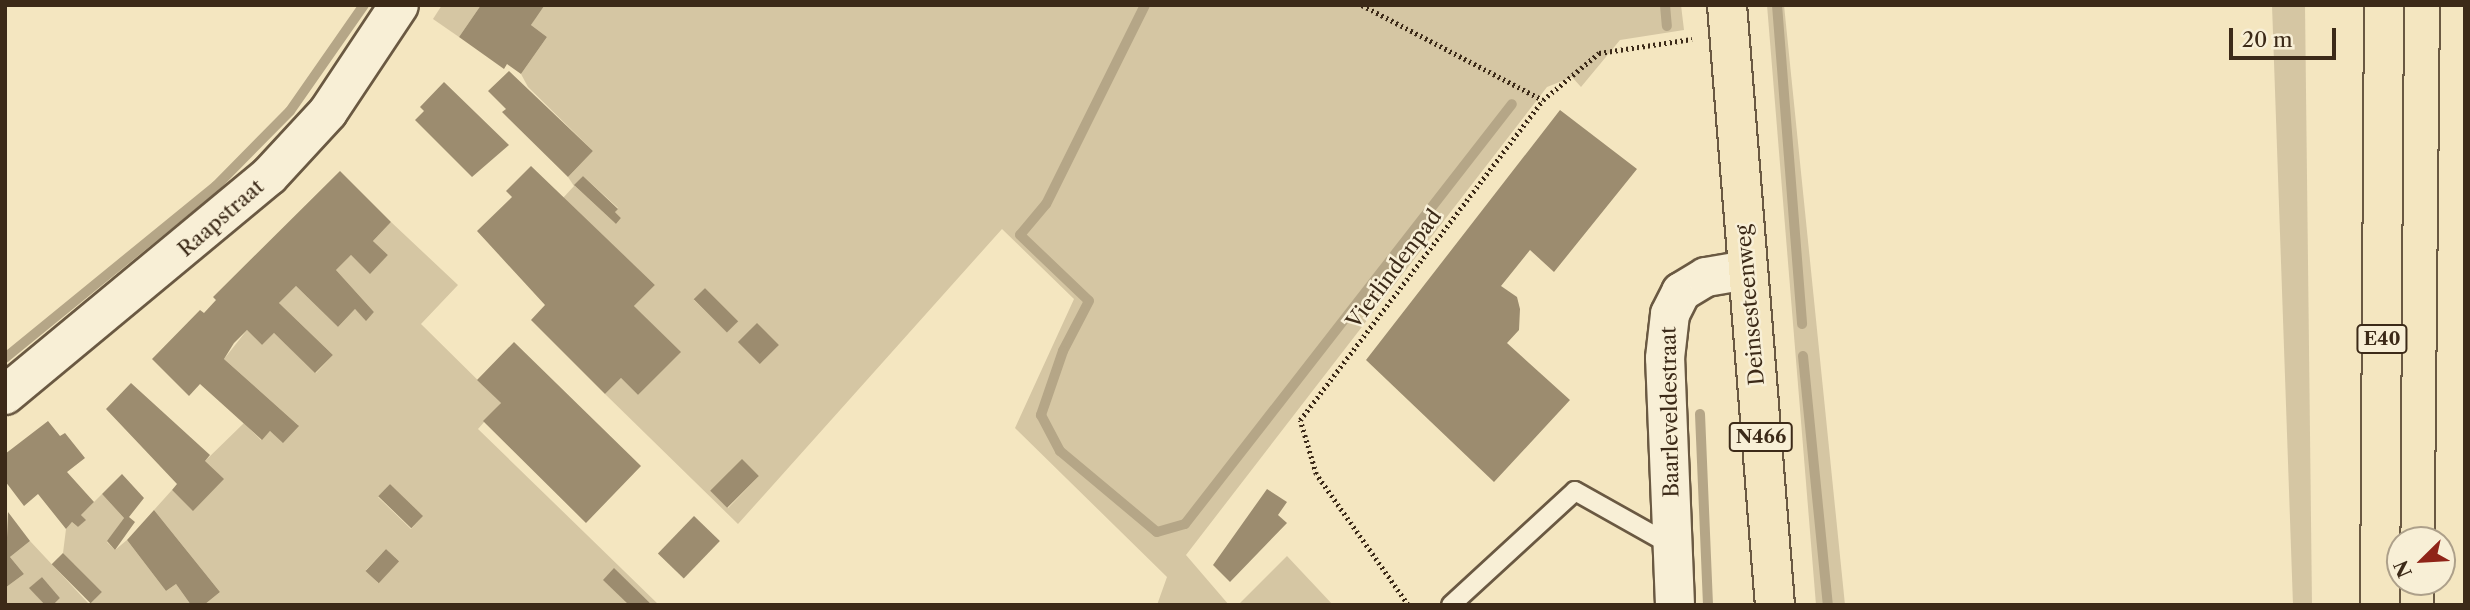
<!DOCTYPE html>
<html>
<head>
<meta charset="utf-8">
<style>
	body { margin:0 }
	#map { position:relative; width:2470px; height:610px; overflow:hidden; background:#f4e6c0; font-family:"Libre Caslon Text",serif }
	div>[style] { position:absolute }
	.green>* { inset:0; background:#d5c6a3 }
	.stream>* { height:10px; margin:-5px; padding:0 5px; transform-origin:5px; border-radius:5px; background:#b5a687 }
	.building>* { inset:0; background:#9c8c6f; transform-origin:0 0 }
	.path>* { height:4.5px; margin-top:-2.25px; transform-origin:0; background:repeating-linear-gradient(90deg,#3c2a18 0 2px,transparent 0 5.5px) }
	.roads { filter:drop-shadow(2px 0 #6a5942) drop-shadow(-2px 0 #6a5942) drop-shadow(0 2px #6a5942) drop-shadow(0 -2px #6a5942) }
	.lane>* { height:18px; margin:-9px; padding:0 9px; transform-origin:9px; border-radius:9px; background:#f8efd6 }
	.secondary>* { height:38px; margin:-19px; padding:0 19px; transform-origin:19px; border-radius:19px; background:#f8efd6 }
	.primary>* { height:38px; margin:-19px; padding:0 19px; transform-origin:19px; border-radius:19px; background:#f4e6c0 }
	.highway>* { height:38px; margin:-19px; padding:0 19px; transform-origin:19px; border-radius:19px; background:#f4e6c0 }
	span { translate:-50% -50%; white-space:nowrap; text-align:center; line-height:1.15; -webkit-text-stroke:5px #f8efd6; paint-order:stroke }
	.shield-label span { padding:2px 5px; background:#f8efd6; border:2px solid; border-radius:5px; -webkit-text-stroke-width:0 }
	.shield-label { font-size:19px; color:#3c2a18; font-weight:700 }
	.street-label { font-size:21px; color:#3c2a18 }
	.frame { position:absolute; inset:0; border:7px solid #3c2a18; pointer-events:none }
	.north { position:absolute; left:2386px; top:526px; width:70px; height:70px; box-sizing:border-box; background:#f8efd6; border:2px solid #ada08a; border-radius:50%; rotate:246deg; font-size:19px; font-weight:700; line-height:28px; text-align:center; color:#3c2a18 }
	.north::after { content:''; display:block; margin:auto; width:24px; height:32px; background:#8f2418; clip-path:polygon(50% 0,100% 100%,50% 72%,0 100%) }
	.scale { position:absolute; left:2229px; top:28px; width:107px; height:32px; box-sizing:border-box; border:4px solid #3c2a18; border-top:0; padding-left:9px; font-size:21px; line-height:24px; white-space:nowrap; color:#3c2a18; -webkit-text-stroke:5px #f8efd6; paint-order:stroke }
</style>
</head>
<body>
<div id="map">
	<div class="green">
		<i style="clip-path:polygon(442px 5px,481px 5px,459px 37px,433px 19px)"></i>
		<i style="clip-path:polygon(evenodd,543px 5px,1681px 5px,1684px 30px,1620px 40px,1581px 87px,1572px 77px,1547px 87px,1186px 555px,1229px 605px,1157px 605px,1167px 577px,1015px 428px,1074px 299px,1002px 229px,738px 524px,605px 394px,621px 378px,638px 395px,680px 352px,634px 306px,655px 285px,563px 198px,574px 186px,568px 177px,593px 151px,528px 87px,521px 74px,547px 37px,531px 25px,543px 5px,583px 176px,618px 208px,615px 212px,621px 218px,616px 224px,575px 186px,583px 176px,543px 5px,705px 288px,738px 321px,727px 332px,694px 300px,705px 288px,543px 5px,742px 460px,759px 476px,728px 508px,711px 491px,742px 460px)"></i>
		<i style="clip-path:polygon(1767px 5px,1784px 5px,1845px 605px,1816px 605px)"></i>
		<i style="clip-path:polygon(2272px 5px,2305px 5px,2312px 605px,2293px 605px)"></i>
		<i style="clip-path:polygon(evenodd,391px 222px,458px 285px,421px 324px,501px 403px,478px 429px,659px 605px,652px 605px,614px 569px,629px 605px,204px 605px,220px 592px,154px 510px,172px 490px,193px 510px,205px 461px,244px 423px,261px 440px,270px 431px,283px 442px,298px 425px,224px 359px,247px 330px,262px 345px,274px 333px,316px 373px,333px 355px,279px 303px,296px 286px,338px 327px,355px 309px,366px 320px,374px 312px,336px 270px,351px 255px,370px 273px,388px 255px,373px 241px,391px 222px,390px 484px,423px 516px,411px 529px,378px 497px,390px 484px,391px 222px,386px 549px,399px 561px,378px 583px,366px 570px,386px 549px)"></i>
		<i style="clip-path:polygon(102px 494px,124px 518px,107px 542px,115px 550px,127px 540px,166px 591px,176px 584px,191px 605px,53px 605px,60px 598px,42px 577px,30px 588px,45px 605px,5px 605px,5px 588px,24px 574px,10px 557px,30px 541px,89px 604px,101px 592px,63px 553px,66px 529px,72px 522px,78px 527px,85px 520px,81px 515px)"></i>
		<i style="clip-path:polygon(1287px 556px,1333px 605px,1238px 605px)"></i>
	</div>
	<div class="stream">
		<i style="left:1145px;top:5px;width:222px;rotate:116.4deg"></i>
		<i style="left:1046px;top:204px;width:40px;rotate:130deg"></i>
		<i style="left:1020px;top:235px;width:95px;rotate:43.7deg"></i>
		<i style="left:1089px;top:301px;width:56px;rotate:117.5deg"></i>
		<i style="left:1063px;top:351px;width:68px;rotate:109deg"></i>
		<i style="left:1041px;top:415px;width:41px;rotate:62.2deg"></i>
		<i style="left:1060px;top:451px;width:126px;rotate:39.9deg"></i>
		<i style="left:1157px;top:532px;width:29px;rotate:-16deg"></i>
		<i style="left:1185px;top:524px;width:532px;rotate:-52.1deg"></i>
		<i style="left:1665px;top:5px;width:21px;rotate:85deg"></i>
		<i style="left:1777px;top:5px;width:320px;rotate:85.5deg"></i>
		<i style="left:1803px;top:356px;width:250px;rotate:84.3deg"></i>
		<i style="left:5px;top:358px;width:272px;rotate:-39.2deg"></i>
		<i style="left:216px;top:186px;width:105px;rotate:-45.4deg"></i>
		<i style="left:290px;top:111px;width:129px;rotate:-55.1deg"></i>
		<i style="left:1700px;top:414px;width:191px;rotate:87.6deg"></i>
	</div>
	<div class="building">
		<i style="clip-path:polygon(481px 5px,544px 6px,531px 25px,547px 37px,521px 74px,507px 64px,504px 69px,459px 37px)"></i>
		<i style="clip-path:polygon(509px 71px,593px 151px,568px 177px,502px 112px,506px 109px,488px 91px)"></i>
		<i style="clip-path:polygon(444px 82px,509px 145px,472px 177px,415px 120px,424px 111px,420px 107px)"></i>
		<i style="clip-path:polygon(1560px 110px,1637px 169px,1554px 272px,1530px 250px,1501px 286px,1517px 297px,1520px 309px,1519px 330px,1507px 343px,1570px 400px,1494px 482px,1366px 360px)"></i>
		<i style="clip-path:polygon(531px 166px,655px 285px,634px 306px,681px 352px,638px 395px,621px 378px,605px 394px,531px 320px,545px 305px,477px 231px,512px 197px,506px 191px)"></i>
		<i style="clip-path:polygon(340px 171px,391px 222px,373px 241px,388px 255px,370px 274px,351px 255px,336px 270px,374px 312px,366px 321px,355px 309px,338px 327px,296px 286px,279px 303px,333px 355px,315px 373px,274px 333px,262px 345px,247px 330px,234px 343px,224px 359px,299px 426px,283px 443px,270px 431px,262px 440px,200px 384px,189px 396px,152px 359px,200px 310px,204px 313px,216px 300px,213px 297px)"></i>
		<i style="clip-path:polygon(583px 176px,618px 209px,615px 212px,621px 218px,616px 224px,574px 185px)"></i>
		<i style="left:705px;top:288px;width:47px;height:16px;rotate:45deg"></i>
		<i style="left:757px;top:323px;width:31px;height:27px;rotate:45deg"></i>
		<i style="clip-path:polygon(514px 342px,641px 466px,586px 523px,483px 421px,501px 403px,477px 380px)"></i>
		<i style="clip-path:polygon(131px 383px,210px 455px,205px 461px,224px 479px,193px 511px,172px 490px,177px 484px,106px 409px)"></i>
		<i style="clip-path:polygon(48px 421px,60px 436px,65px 433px,85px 458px,67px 472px,94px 502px,81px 515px,86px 520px,78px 527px,72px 522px,66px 529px,38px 494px,24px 506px,5px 481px,5px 454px)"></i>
		<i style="left:742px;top:459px;width:24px;height:45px;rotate:45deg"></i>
		<i style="clip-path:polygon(122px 474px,144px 498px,129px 517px,135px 522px,115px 550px,107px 541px,124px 518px,102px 494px)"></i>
		<i style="left:390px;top:484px;width:46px;height:17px;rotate:44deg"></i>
		<i style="clip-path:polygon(1267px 489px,1287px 502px,1278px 515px,1287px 523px,1230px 582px,1213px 565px)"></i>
		<i style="clip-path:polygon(154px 510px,220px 592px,204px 605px,191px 605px,176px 584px,166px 591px,127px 540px)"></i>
		<i style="clip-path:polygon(8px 512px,30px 541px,10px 557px,24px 574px,5px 588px)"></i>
		<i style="left:694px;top:516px;width:36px;height:52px;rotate:44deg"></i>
		<i style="left:386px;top:549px;width:18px;height:30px;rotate:43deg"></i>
		<i style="left:63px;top:553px;width:55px;height:16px;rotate:45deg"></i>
		<i style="clip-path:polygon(614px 568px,652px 605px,629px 605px,603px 580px)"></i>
		<i style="clip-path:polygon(42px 577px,60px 598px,53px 605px,45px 605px,29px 588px)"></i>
	</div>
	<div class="path">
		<i style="left:1362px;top:5px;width:204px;rotate:27.7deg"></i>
		<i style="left:1408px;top:605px;width:160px;rotate:-125.1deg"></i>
		<i style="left:1316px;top:474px;width:56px;rotate:-106.5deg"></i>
		<i style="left:1300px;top:420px;width:402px;rotate:-52.8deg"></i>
		<i style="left:1543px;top:100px;width:73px;rotate:-40deg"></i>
		<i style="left:1599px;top:53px;width:94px;rotate:-8.6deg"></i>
	</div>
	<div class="roads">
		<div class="lane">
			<i style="left:1451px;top:605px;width:168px;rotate:-42.6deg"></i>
			<i style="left:1575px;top:491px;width:112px;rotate:29.3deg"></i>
		</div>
		<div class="secondary">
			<i style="left:5px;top:395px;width:343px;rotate:-39.7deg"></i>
			<i style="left:269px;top:176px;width:87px;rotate:-47.3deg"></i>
			<i style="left:328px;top:112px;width:128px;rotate:-56.4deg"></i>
			<i style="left:1675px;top:605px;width:247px;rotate:-92.3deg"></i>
			<i style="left:1665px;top:358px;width:44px;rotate:-83.5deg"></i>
			<i style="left:1670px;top:314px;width:25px;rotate:-63deg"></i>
			<i style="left:1681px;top:292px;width:29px;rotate:-31deg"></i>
			<i style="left:1706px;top:277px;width:42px;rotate:-9.7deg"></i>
		</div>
		<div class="primary">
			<i style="left:1727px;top:5px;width:602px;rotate:85.43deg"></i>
		</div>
		<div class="highway">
			<i style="left:2380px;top:605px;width:600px;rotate:-89.62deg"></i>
			<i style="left:2454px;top:605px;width:600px;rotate:-89.43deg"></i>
		</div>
	</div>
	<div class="shield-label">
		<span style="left:2382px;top:339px">E40</span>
		<span style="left:1761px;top:437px">N466</span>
	</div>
	<div class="street-label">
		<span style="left:221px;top:218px;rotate:-41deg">Raapstraat</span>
		<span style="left:1394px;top:269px;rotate:-53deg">Vierlindenpad</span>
		<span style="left:1750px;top:305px;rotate:-95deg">Deinsesteenweg</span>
		<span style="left:1670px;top:412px;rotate:-91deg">Baarleveldestraat</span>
	</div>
	<div class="frame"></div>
	<div class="north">N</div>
	<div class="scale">20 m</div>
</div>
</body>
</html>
